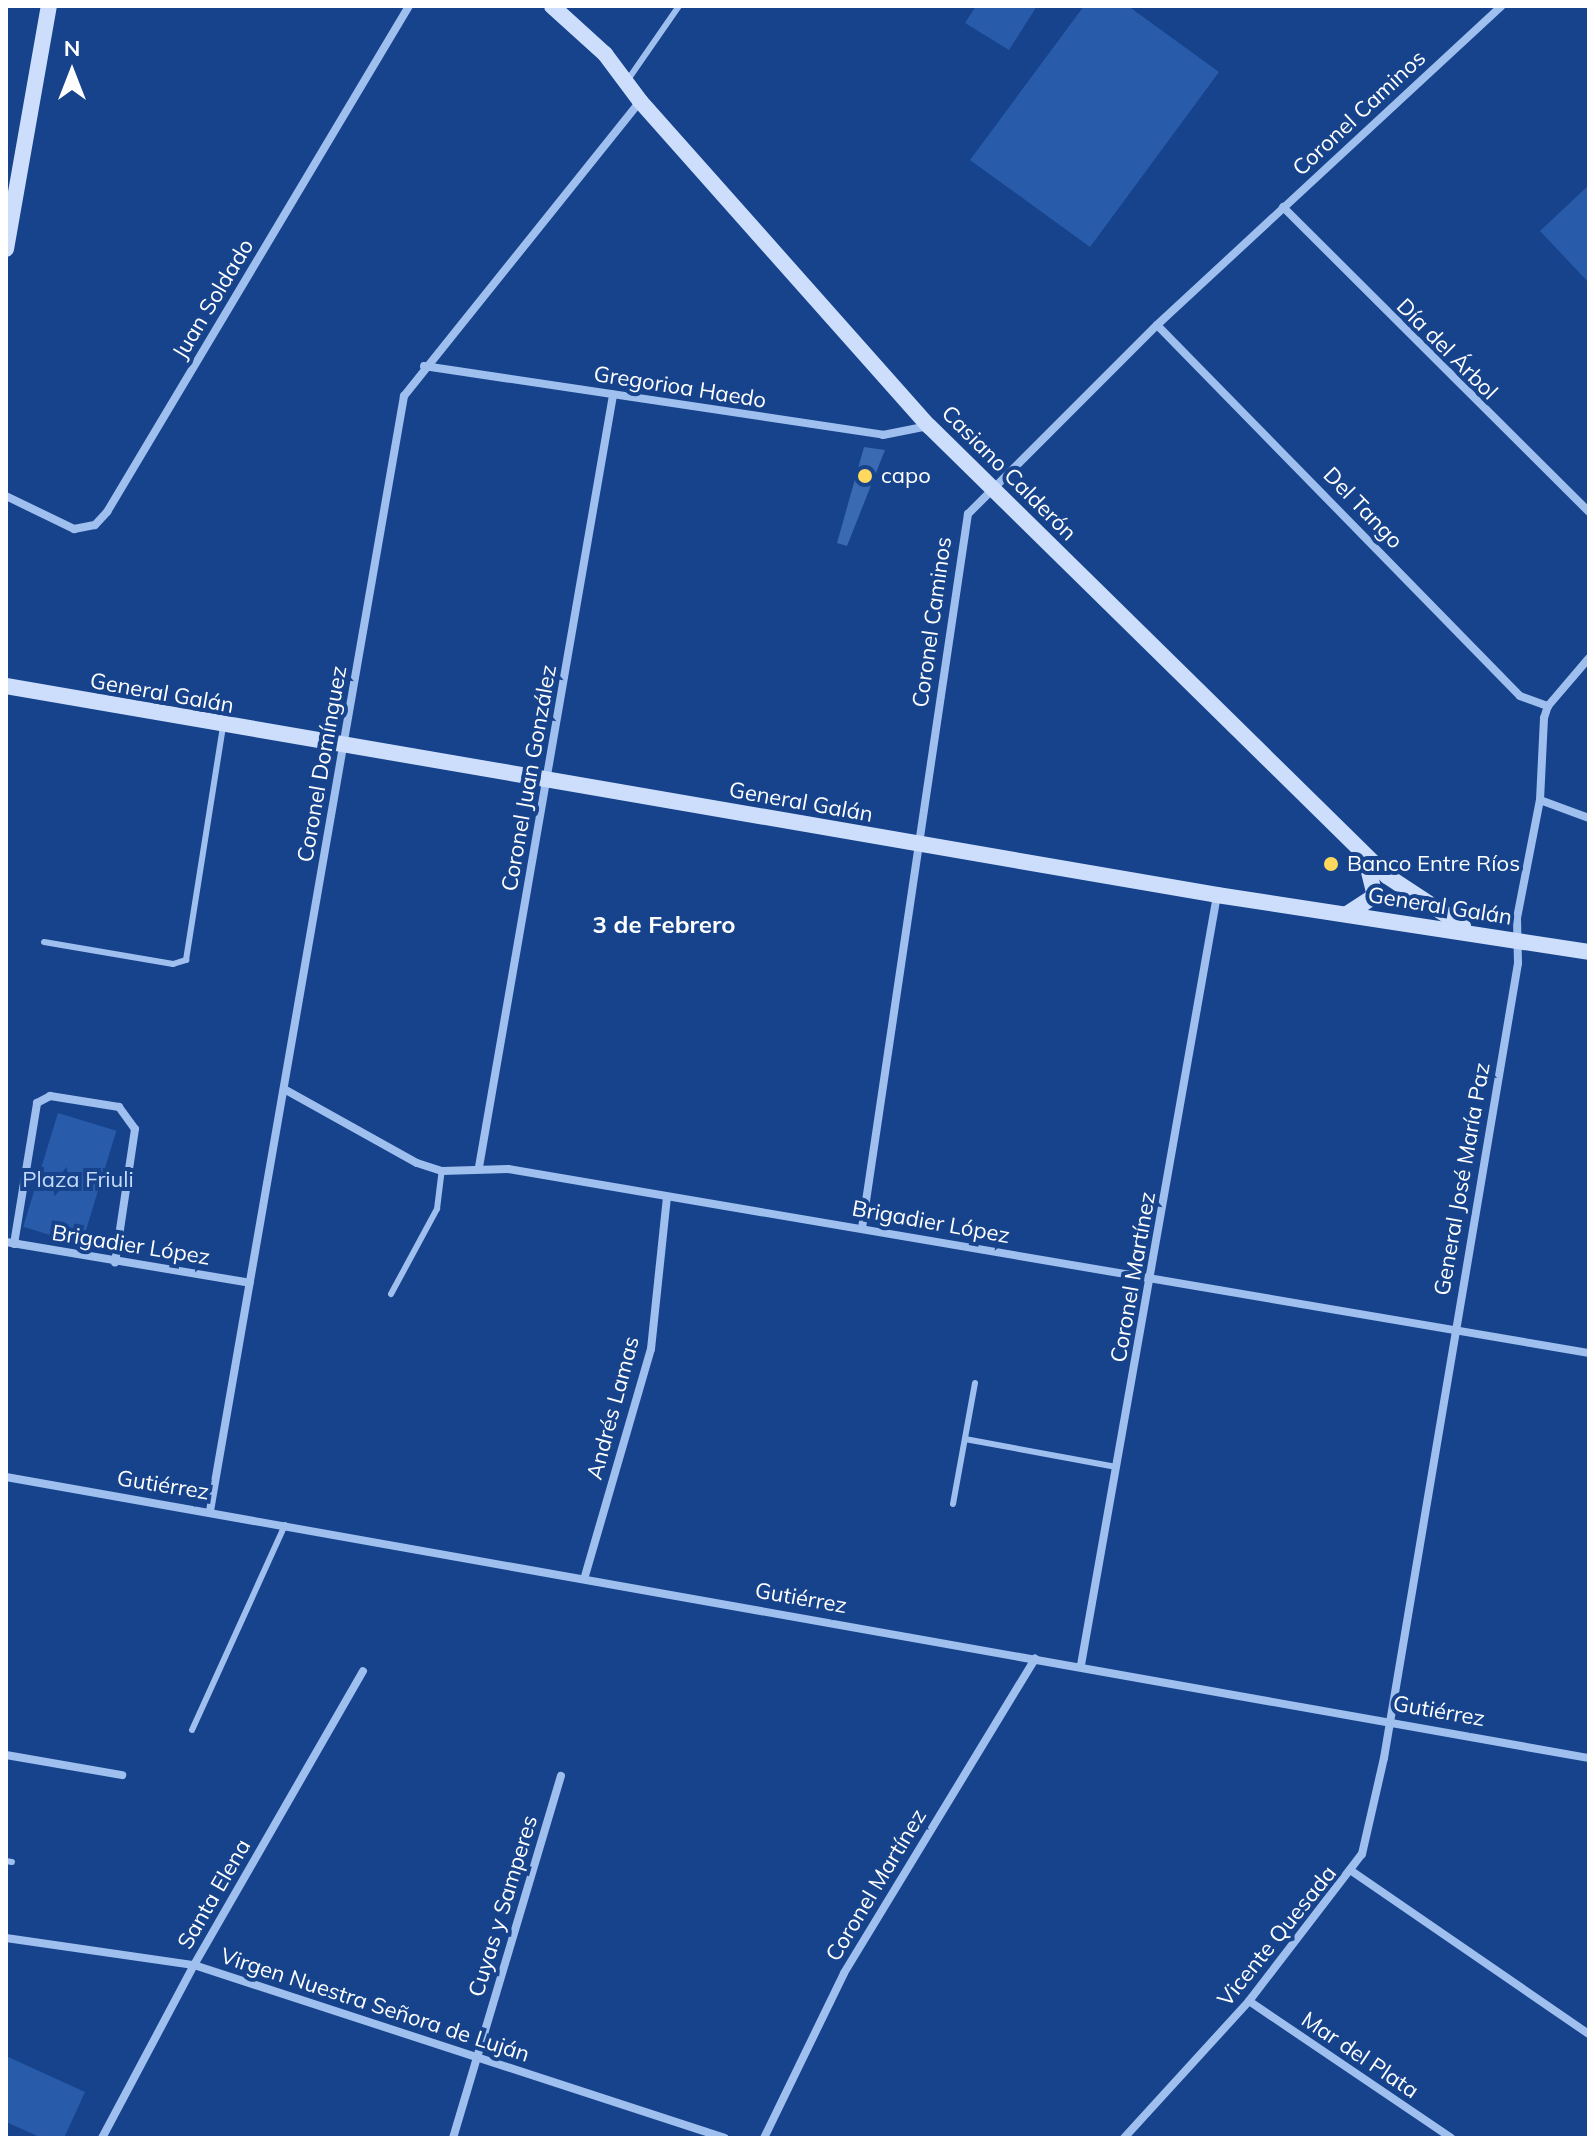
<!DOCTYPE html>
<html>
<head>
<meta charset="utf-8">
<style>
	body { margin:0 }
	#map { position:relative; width:1595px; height:2144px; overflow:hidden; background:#16438b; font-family:Mulish,sans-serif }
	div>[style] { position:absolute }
	.green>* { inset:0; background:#285caa; transform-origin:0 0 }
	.building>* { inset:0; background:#3a6ab2 }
	.lane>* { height:6px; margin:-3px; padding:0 3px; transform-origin:3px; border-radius:3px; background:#9fbfef }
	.street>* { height:8px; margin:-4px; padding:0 4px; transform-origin:4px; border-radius:4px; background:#9fbfef }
	.secondary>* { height:16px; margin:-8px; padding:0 8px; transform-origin:8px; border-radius:8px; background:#ccdefb }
	.dots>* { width:22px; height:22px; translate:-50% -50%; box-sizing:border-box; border:4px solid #16438b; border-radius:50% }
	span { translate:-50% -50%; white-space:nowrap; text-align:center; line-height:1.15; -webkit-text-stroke:8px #16438b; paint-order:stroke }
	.street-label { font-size:22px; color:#fff }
	.poi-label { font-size:22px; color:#fff }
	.left { translate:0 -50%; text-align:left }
	.park-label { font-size:22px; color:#c5dbfb }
	.neighbourhood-label { font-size:24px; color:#fff; font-weight:700 }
	.frame { position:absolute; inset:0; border:8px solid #fff; pointer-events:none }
	.north { position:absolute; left:32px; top:32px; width:80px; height:80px; -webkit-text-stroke:6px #16438b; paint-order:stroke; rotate:0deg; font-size:22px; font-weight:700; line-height:32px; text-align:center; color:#fff }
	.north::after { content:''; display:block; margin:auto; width:28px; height:36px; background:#fff; clip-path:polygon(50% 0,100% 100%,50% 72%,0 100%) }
</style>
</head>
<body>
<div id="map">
	<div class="green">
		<i style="clip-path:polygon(976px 6px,1037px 6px,1009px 50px,965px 23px)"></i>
		<i style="clip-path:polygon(1084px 6px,1128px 6px,1219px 72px,1090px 247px,970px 160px)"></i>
		<i style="clip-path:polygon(1589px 185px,1589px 283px,1540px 231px)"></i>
		<i style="left:58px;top:1113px;width:61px;height:119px;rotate:17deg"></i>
		<i style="clip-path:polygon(6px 2056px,85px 2092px,64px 2138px,42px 2138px,6px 2122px)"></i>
	</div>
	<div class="building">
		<i style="clip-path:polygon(864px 447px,885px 450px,847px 546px,837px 543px)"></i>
	</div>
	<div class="lane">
		<i style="left:627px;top:81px;width:91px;rotate:-55.3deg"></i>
		<i style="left:44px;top:942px;width:131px;rotate:9.7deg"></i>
		<i style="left:173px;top:964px;width:14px;rotate:-17deg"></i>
		<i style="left:186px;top:960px;width:237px;rotate:-81deg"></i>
		<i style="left:391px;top:1294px;width:97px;rotate:-61.6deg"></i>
		<i style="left:437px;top:1209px;width:38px;rotate:-83deg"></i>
		<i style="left:965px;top:1439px;width:154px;rotate:10.5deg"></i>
		<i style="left:953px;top:1504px;width:123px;rotate:-79.7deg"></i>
		<i style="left:192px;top:1730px;width:225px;rotate:-65.6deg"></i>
		<i style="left:6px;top:1861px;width:6px;rotate:9deg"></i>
	</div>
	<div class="street">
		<i style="left:1283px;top:207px;width:432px;rotate:44.9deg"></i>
		<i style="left:1157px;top:325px;width:519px;rotate:45.62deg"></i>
		<i style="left:1520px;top:696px;width:30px;rotate:20deg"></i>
		<i style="left:424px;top:366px;width:464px;rotate:8.5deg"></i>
		<i style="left:883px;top:435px;width:46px;rotate:-11.3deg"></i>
		<i style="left:6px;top:496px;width:76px;rotate:25.9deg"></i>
		<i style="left:74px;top:529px;width:21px;rotate:-11deg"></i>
		<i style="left:95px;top:525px;width:18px;rotate:-47deg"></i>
		<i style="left:107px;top:512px;width:589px;rotate:-59.17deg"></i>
		<i style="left:1540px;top:800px;width:52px;rotate:20.2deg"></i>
		<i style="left:284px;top:1089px;width:152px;rotate:29.1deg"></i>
		<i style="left:417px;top:1163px;width:26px;rotate:18deg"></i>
		<i style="left:442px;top:1171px;width:66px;rotate:-1.7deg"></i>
		<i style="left:508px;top:1169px;width:1097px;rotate:9.66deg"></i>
		<i style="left:479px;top:1167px;width:784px;rotate:-80.15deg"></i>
		<i style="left:862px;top:1228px;width:722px;rotate:-81.56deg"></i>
		<i style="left:968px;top:514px;width:267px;rotate:-45deg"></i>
		<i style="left:1157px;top:325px;width:469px;rotate:-42.8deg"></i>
		<i style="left:6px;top:1242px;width:247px;rotate:9.5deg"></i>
		<i style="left:14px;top:1244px;width:143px;rotate:-80.7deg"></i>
		<i style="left:37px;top:1103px;width:15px;rotate:-28deg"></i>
		<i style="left:50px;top:1096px;width:70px;rotate:9.1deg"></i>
		<i style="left:119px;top:1107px;width:27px;rotate:54deg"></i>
		<i style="left:135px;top:1129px;width:135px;rotate:98.5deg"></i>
		<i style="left:6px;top:1477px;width:1608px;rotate:10.07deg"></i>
		<i style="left:210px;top:1511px;width:1132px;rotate:-80.13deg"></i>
		<i style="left:404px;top:396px;width:378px;rotate:-51.3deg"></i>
		<i style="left:585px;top:1576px;width:236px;rotate:-73.8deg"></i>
		<i style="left:651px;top:1349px;width:152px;rotate:-84deg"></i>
		<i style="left:1081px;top:1665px;width:782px;rotate:-79.98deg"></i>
		<i style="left:6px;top:1755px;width:118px;rotate:9.8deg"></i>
		<i style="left:1353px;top:1872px;width:286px;rotate:34.5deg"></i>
		<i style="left:6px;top:1938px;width:190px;rotate:8.2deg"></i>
		<i style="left:194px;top:1965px;width:558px;rotate:18.05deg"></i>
		<i style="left:1249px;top:2001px;width:244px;rotate:34.1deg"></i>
		<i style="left:102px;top:2138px;width:196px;rotate:-62deg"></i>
		<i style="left:194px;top:1965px;width:339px;rotate:-60.1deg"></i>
		<i style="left:453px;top:2138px;width:378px;rotate:-73.4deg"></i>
		<i style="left:764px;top:2138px;width:183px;rotate:-64.1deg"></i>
		<i style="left:844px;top:1973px;width:368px;rotate:-58.7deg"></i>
		<i style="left:1124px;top:2138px;width:185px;rotate:-47.6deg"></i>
		<i style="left:1249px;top:2001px;width:185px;rotate:-52.5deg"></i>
		<i style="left:1362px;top:1854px;width:98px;rotate:-77.1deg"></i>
		<i style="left:1384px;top:1758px;width:806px;rotate:-80.43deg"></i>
		<i style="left:1518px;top:963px;width:45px;rotate:-91.3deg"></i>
		<i style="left:1517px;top:918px;width:120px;rotate:-79deg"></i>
		<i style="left:1540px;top:800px;width:82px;rotate:-87.2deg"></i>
		<i style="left:1544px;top:718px;width:13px;rotate:-72deg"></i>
		<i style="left:1548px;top:706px;width:63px;rotate:-49.5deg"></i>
	</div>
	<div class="secondary">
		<i style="left:552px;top:6px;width:72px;rotate:42.2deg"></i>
		<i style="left:605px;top:54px;width:59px;rotate:53.3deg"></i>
		<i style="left:640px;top:101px;width:435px;rotate:48.4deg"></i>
		<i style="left:929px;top:426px;width:642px;rotate:44.5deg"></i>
		<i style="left:1387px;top:876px;width:91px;rotate:33.3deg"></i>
		<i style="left:6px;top:249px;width:247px;rotate:-80deg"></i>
		<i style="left:6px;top:686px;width:1229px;rotate:9.79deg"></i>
		<i style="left:1217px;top:895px;width:376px;rotate:8.7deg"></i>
		<i style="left:1347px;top:914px;width:33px;rotate:-33deg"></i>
		<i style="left:1375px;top:896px;width:38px;rotate:-104deg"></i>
	</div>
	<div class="dots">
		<i style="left:865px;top:476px;background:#ffd85d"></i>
		<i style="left:1331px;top:864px;background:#ffd85d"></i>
	</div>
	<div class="street-label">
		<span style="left:1359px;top:113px;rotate:-43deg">Coronel Caminos</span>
		<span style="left:213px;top:299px;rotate:-59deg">Juan Soldado</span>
		<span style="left:1447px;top:349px;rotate:45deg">Día del Árbol</span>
		<span style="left:680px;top:387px;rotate:9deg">Gregorioa Haedo</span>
		<span style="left:1009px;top:473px;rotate:45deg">Casiano Calderón</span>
		<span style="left:1363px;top:508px;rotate:46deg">Del Tango</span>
		<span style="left:932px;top:622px;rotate:-82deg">Coronel Caminos</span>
		<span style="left:162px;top:693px;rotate:10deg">General Galán</span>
		<span style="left:322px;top:764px;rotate:-80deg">Coronel Domínguez</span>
		<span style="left:529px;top:778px;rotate:-80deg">Coronel Juan González</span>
		<span style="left:801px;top:802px;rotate:10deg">General Galán</span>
		<span style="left:1440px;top:906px;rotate:9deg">General Galán</span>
		<span style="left:1462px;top:1179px;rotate:-80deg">General José María Paz</span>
		<span style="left:931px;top:1222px;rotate:10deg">Brigadier López</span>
		<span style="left:131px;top:1245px;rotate:9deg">Brigadier López</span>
		<span style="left:1133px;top:1277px;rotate:-80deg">Coronel Martínez</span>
		<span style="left:613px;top:1408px;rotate:-75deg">Andrés Lamas</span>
		<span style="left:163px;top:1485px;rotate:9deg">Gutiérrez</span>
		<span style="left:801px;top:1598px;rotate:10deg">Gutiérrez</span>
		<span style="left:1439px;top:1711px;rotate:10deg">Gutiérrez</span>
		<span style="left:876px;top:1885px;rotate:-59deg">Coronel Martínez</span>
		<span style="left:214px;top:1894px;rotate:-60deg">Santa Elena</span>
		<span style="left:503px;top:1906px;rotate:-73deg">Cuyas y Samperes</span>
		<span style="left:1277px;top:1936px;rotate:-51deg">Vicente Quesada</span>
		<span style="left:375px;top:2005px;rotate:18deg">Virgen Nuestra Señora de Luján</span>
		<span style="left:1360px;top:2055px;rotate:34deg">Mar del Plata</span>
	</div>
	<div class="poi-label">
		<span class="left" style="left:881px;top:476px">capo</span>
		<span class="left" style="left:1347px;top:864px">Banco Entre Ríos</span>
	</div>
	<div class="park-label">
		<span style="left:78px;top:1180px">Plaza Friuli</span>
	</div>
	<div class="neighbourhood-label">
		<span style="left:664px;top:925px">3 de Febrero</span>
	</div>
	<div class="frame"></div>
	<div class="north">N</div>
</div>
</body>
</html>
